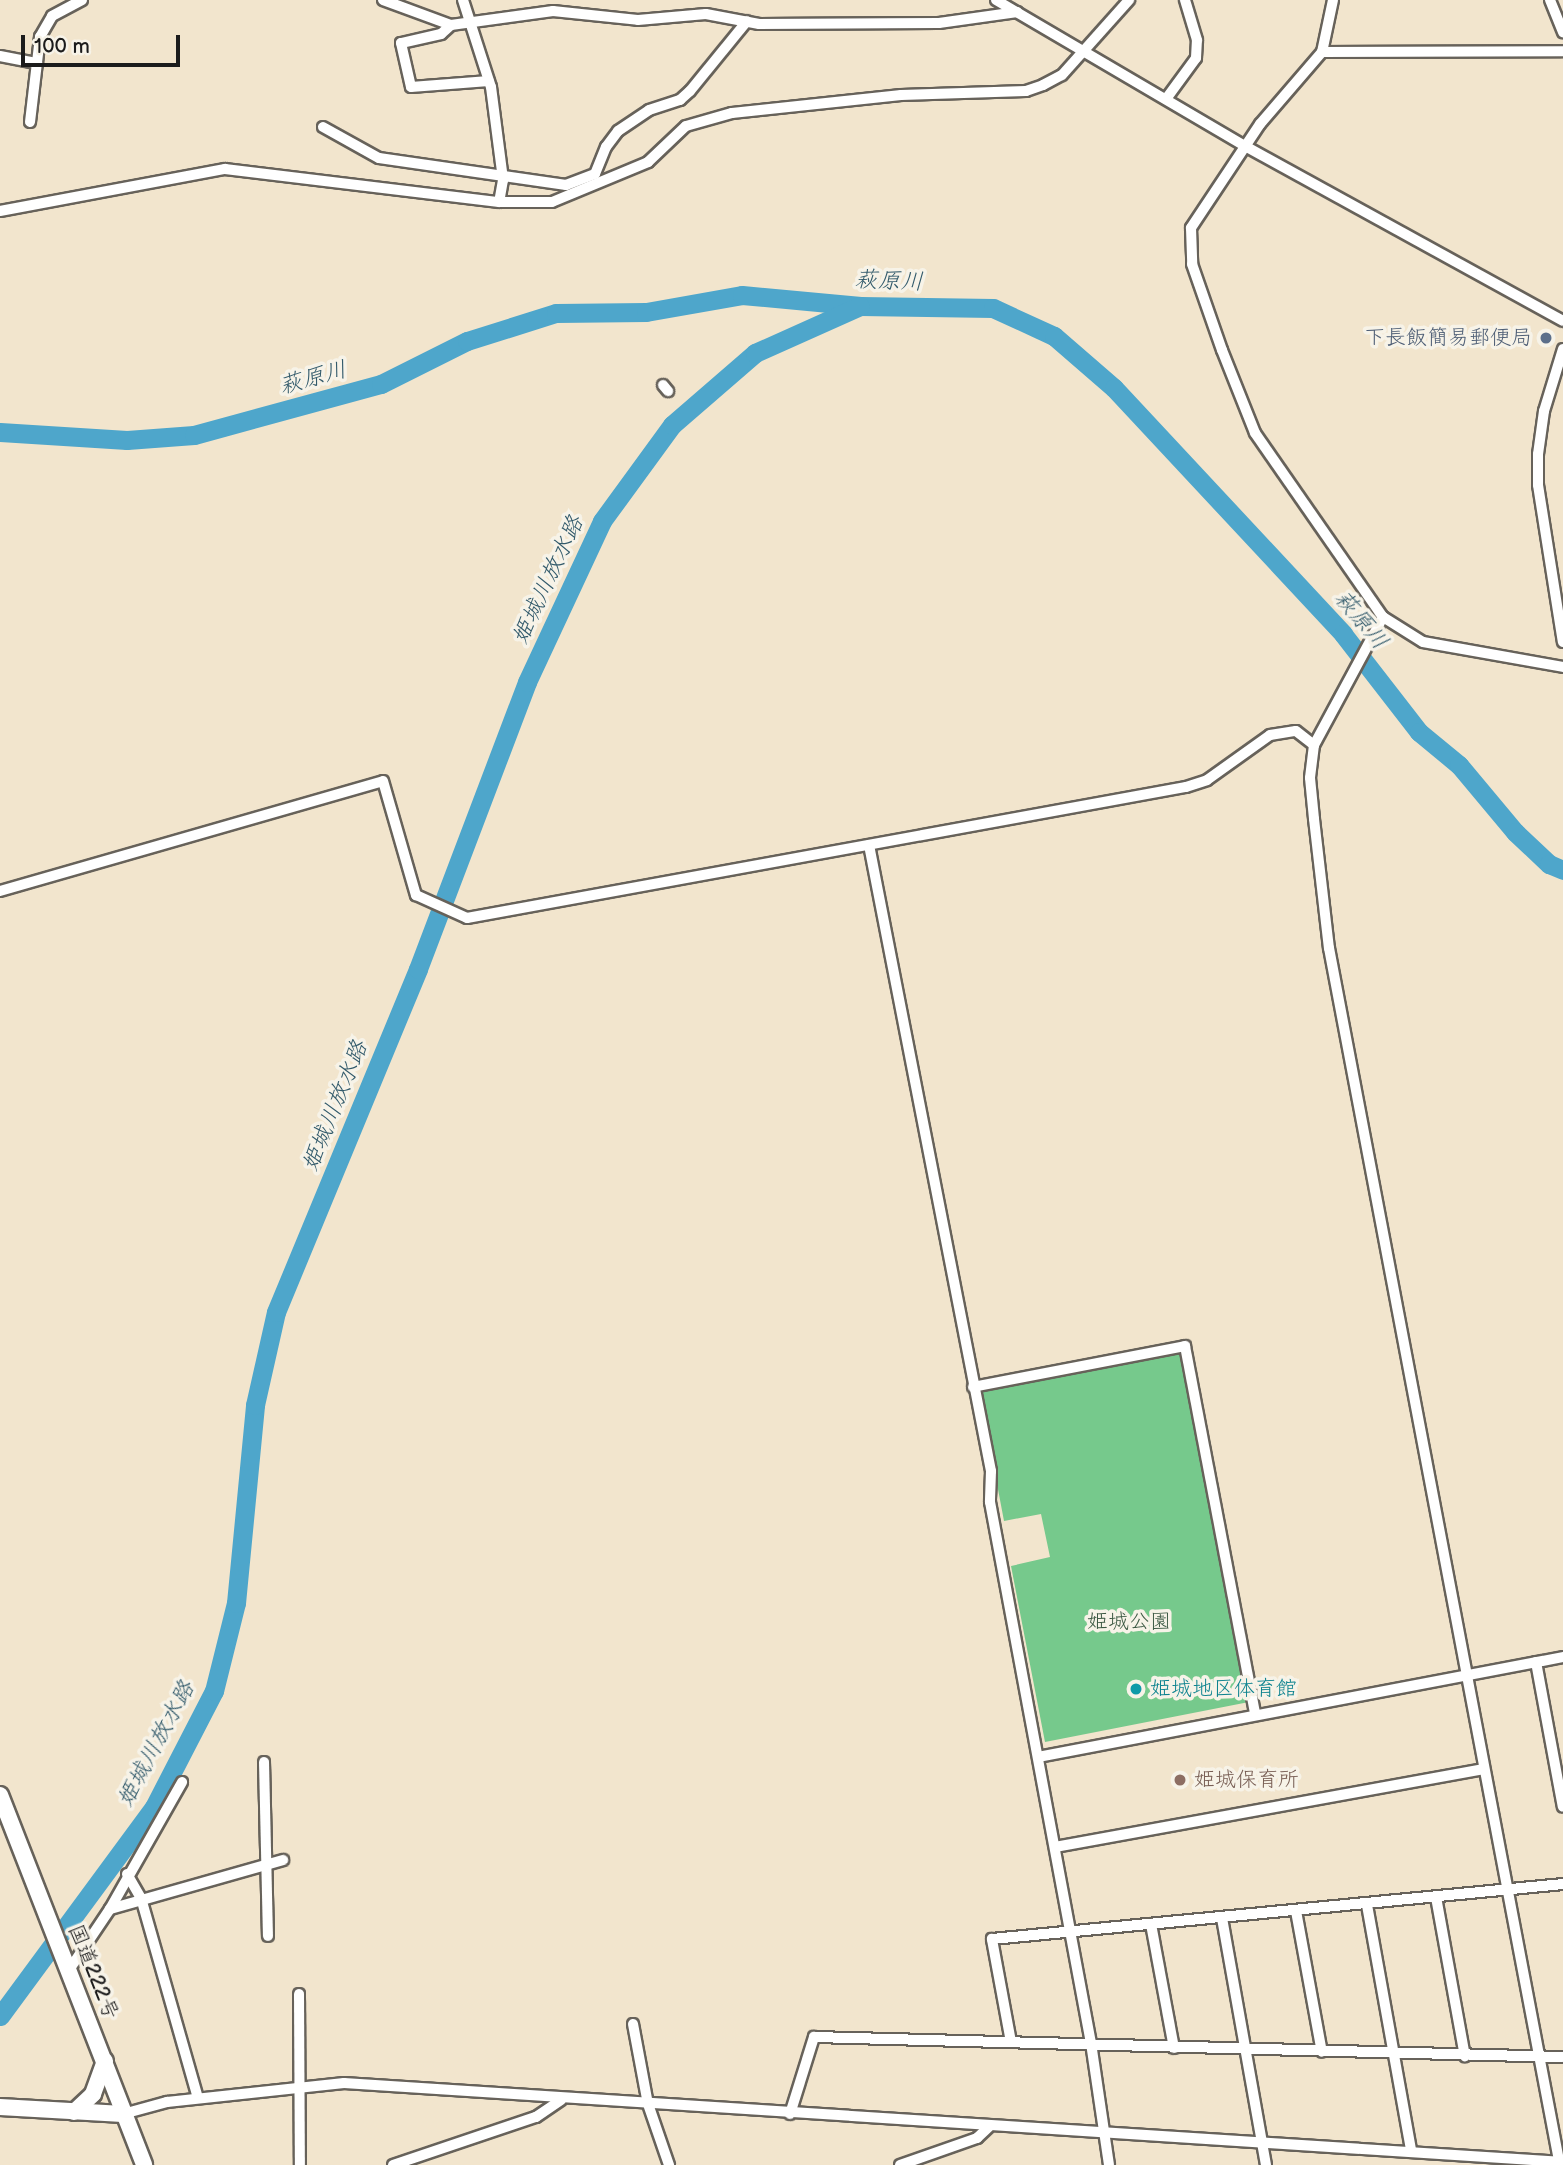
<!DOCTYPE html>
<html>
<head>
<meta charset="utf-8">
<style>
	body { margin:0 }
	#map { position:relative; width:1563px; height:2165px; overflow:hidden; background:#f2e5cd; font-family:"Balsamiq Sans","Klee One",sans-serif }
	div>[style] { position:absolute }
	.green>* { inset:0; background:#76c98c }
	.river>* { height:19px; margin:-9.5px; padding:0 9.5px; transform-origin:9.5px; border-radius:9.5px; background:#4ea6cb }
	.roads { filter:drop-shadow(2px 0 #67625a) drop-shadow(-2px 0 #67625a) drop-shadow(0 2px #67625a) drop-shadow(0 -2px #67625a) }
	.minor>* { height:10px; margin:-5px; padding:0 5px; transform-origin:5px; border-radius:5px; background:#fff }
	.highway>* { height:16px; margin:-8px; padding:0 8px; transform-origin:8px; border-radius:8px; background:#fff }
	.dots>* { width:19px; height:19px; translate:-50% -50%; box-sizing:border-box; border:4px solid #f7f3e8; border-radius:50% }
	span { translate:-50% -50%; white-space:nowrap; text-align:center; line-height:1.15; -webkit-text-stroke:7px #f7f3e8; paint-order:stroke }
	.service-label { font-size:21px; color:#4e5e75 }
	.right { translate:-100% -50%; text-align:right }
	.park-label { font-size:21px; color:#3c5943 }
	.culture-label { font-size:21px; color:#0d838f }
	.left { translate:0 -50%; text-align:left }
	.education-label { font-size:21px; color:#785e54 }
	.street-label { font-size:21px; color:#1c1c1c }
	.water-label { font-size:23px; color:#325a6b; font-style:italic }
	.scale { position:absolute; left:21px; top:35px; width:159px; height:32px; box-sizing:border-box; border:4px solid #1c1c1c; border-top:0; padding-left:9px; font-size:21px; line-height:24px; white-space:nowrap; color:#1c1c1c; -webkit-text-stroke:5px #f7f3e8; paint-order:stroke }
</style>
</head>
<body>
<div id="map">
	<div class="green">
		<i style="clip-path:polygon(1181px 1350px,1249px 1702px,1045px 1742px,1011px 1566px,1050px 1557px,1041px 1514px,1004px 1521px,979px 1389px)"></i>
	</div>
	<div class="river">
		<i style="left:0;top:432px;width:127px;rotate:3.6deg"></i>
		<i style="left:127px;top:440px;width:67px;rotate:-4.3deg"></i>
		<i style="left:194px;top:435px;width:194px;rotate:-15.3deg"></i>
		<i style="left:381px;top:384px;width:96px;rotate:-26.6deg"></i>
		<i style="left:467px;top:341px;width:93px;rotate:-17.5deg"></i>
		<i style="left:556px;top:313px;width:90px;rotate:-0.6deg"></i>
		<i style="left:646px;top:312px;width:97px;rotate:-10deg"></i>
		<i style="left:742px;top:295px;width:119px;rotate:5.3deg"></i>
		<i style="left:860px;top:306px;width:133px;rotate:0.9deg"></i>
		<i style="left:993px;top:308px;width:67px;rotate:24.7deg"></i>
		<i style="left:1054px;top:336px;width:79px;rotate:40.9deg"></i>
		<i style="left:1114px;top:388px;width:336px;rotate:47deg"></i>
		<i style="left:1343px;top:634px;width:124px;rotate:52.2deg"></i>
		<i style="left:1419px;top:732px;width:52px;rotate:39.5deg"></i>
		<i style="left:1459px;top:765px;width:87px;rotate:50.1deg"></i>
		<i style="left:1515px;top:832px;width:47px;rotate:43.3deg"></i>
		<i style="left:1549px;top:864px;width:15px;rotate:23deg"></i>
		<i style="left:0;top:2016px;width:260px;rotate:-53.6deg"></i>
		<i style="left:154px;top:1807px;width:131px;rotate:-62.7deg"></i>
		<i style="left:214px;top:1691px;width:91px;rotate:-76deg"></i>
		<i style="left:236px;top:1603px;width:199px;rotate:-84.5deg"></i>
		<i style="left:255px;top:1405px;width:95px;rotate:-77.3deg"></i>
		<i style="left:276px;top:1312px;width:371px;rotate:-67.5deg"></i>
		<i style="left:418px;top:969px;width:307px;rotate:-69.2deg"></i>
		<i style="left:527px;top:682px;width:178px;rotate:-65deg"></i>
		<i style="left:602px;top:521px;width:119px;rotate:-53.9deg"></i>
		<i style="left:672px;top:425px;width:110px;rotate:-40.9deg"></i>
		<i style="left:755px;top:353px;width:115px;rotate:-24.1deg"></i>
	</div>
	<div class="roads">
		<div class="minor">
			<i style="left:383px;top:0;width:72px;rotate:20.2deg"></i>
			<i style="left:451px;top:25px;width:103px;rotate:-7.8deg"></i>
			<i style="left:553px;top:11px;width:85px;rotate:6deg"></i>
			<i style="left:638px;top:20px;width:68px;rotate:-5deg"></i>
			<i style="left:706px;top:14px;width:54px;rotate:10.7deg"></i>
			<i style="left:759px;top:24px;width:180px;rotate:-0.3deg"></i>
			<i style="left:939px;top:23px;width:79px;rotate:-8deg"></i>
			<i style="left:463px;top:0;width:91px;rotate:72.2deg"></i>
			<i style="left:491px;top:87px;width:94px;rotate:82.6deg"></i>
			<i style="left:503px;top:180px;width:22px;rotate:100deg"></i>
			<i style="left:996px;top:0;width:289px;rotate:30.4deg"></i>
			<i style="left:1245px;top:146px;width:363px;rotate:28.8deg"></i>
			<i style="left:1333px;top:0;width:53px;rotate:101.9deg"></i>
			<i style="left:1322px;top:52px;width:95px;rotate:130.7deg"></i>
			<i style="left:1260px;top:124px;width:125px;rotate:123.6deg"></i>
			<i style="left:1191px;top:228px;width:36px;rotate:88deg"></i>
			<i style="left:1192px;top:264px;width:91px;rotate:70.8deg"></i>
			<i style="left:1222px;top:350px;width:89px;rotate:68.3deg"></i>
			<i style="left:1255px;top:433px;width:224px;rotate:55.2deg"></i>
			<i style="left:1383px;top:617px;width:47px;rotate:32deg"></i>
			<i style="left:1423px;top:642px;width:142px;rotate:10.1deg"></i>
			<i style="left:1550px;top:0;width:35px;rotate:68deg"></i>
			<i style="left:451px;top:25px;width:13px;rotate:138deg"></i>
			<i style="left:441px;top:34px;width:41px;rotate:167.3deg"></i>
			<i style="left:401px;top:43px;width:45px;rotate:77.2deg"></i>
			<i style="left:411px;top:87px;width:78px;rotate:-4.4deg"></i>
			<i style="left:1322px;top:52px;width:241px;rotate:-0.2deg"></i>
			<i style="left:0;top:56px;width:38px;rotate:11deg"></i>
			<i style="left:1166px;top:99px;width:51px;rotate:-53.8deg"></i>
			<i style="left:1196px;top:58px;width:18px;rotate:-87deg"></i>
			<i style="left:1197px;top:40px;width:42px;rotate:-106.7deg"></i>
			<i style="left:30px;top:122px;width:86px;rotate:-83.3deg"></i>
			<i style="left:40px;top:37px;width:24px;rotate:-60deg"></i>
			<i style="left:52px;top:16px;width:34px;rotate:-28deg"></i>
			<i style="left:323px;top:127px;width:64px;rotate:29deg"></i>
			<i style="left:379px;top:158px;width:189px;rotate:8.2deg"></i>
			<i style="left:566px;top:185px;width:31px;rotate:-21deg"></i>
			<i style="left:595px;top:174px;width:29px;rotate:-68deg"></i>
			<i style="left:606px;top:147px;width:20px;rotate:-53deg"></i>
			<i style="left:618px;top:131px;width:37px;rotate:-34deg"></i>
			<i style="left:649px;top:110px;width:33px;rotate:-18deg"></i>
			<i style="left:680px;top:100px;width:13px;rotate:-42deg"></i>
			<i style="left:690px;top:91px;width:90px;rotate:-50.8deg"></i>
			<i style="left:0;top:211px;width:229px;rotate:-10.6deg"></i>
			<i style="left:225px;top:169px;width:276px;rotate:6.9deg"></i>
			<i style="left:499px;top:202px;width:53px"></i>
			<i style="left:552px;top:202px;width:104px;rotate:-22.6deg"></i>
			<i style="left:648px;top:162px;width:52px;rotate:-43.5deg"></i>
			<i style="left:686px;top:126px;width:48px;rotate:-15.8deg"></i>
			<i style="left:732px;top:113px;width:170px;rotate:-6.1deg"></i>
			<i style="left:901px;top:95px;width:125px;rotate:-1.8deg"></i>
			<i style="left:1026px;top:91px;width:18px;rotate:-19deg"></i>
			<i style="left:1043px;top:85px;width:21px;rotate:-28deg"></i>
			<i style="left:1062px;top:75px;width:101px;rotate:-48.2deg"></i>
			<i style="left:1563px;top:349px;width:65px;rotate:107deg"></i>
			<i style="left:1544px;top:411px;width:43px;rotate:97.9deg"></i>
			<i style="left:1538px;top:454px;width:31px;rotate:90deg"></i>
			<i style="left:1538px;top:485px;width:159px;rotate:81deg"></i>
			<i style="left:663px;top:385px;width:8px;rotate:50deg"></i>
			<i style="left:1383px;top:617px;width:145px;rotate:118.3deg"></i>
			<i style="left:1314px;top:745px;width:33px;rotate:97deg"></i>
			<i style="left:1310px;top:778px;width:41px;rotate:84.4deg"></i>
			<i style="left:1314px;top:819px;width:130px;rotate:83.4deg"></i>
			<i style="left:1329px;top:948px;width:1235px;rotate:79.26deg"></i>
			<i style="left:869px;top:845px;width:638px;rotate:78.97deg"></i>
			<i style="left:991px;top:1471px;width:31px;rotate:92deg"></i>
			<i style="left:990px;top:1502px;width:550px;rotate:79.43deg"></i>
			<i style="left:1091px;top:2043px;width:123px;rotate:81.6deg"></i>
			<i style="left:0;top:891px;width:398px;rotate:-16deg"></i>
			<i style="left:383px;top:781px;width:119px;rotate:73.9deg"></i>
			<i style="left:416px;top:895px;width:56px;rotate:24.3deg"></i>
			<i style="left:467px;top:918px;width:731px;rotate:-10.33deg"></i>
			<i style="left:1186px;top:787px;width:22px;rotate:-18deg"></i>
			<i style="left:1207px;top:780px;width:77px;rotate:-35.5deg"></i>
			<i style="left:1270px;top:735px;width:26px;rotate:-9deg"></i>
			<i style="left:1296px;top:731px;width:23px;rotate:38deg"></i>
			<i style="left:973px;top:1387px;width:216px;rotate:-10.9deg"></i>
			<i style="left:1185px;top:1346px;width:375px;rotate:79.2deg"></i>
			<i style="left:1536px;top:1662px;width:147px;rotate:79.5deg"></i>
			<i style="left:1038px;top:1757px;width:534px;rotate:-10.78deg"></i>
			<i style="left:264px;top:1762px;width:174px;rotate:88.7deg"></i>
			<i style="left:1055px;top:1847px;width:436px;rotate:-10.3deg"></i>
			<i style="left:127px;top:1874px;width:28px;rotate:60deg"></i>
			<i style="left:141px;top:1898px;width:208px;rotate:74.1deg"></i>
			<i style="left:1436px;top:1897px;width:162px;rotate:79.7deg"></i>
			<i style="left:1367px;top:1905px;width:249px;rotate:79.8deg"></i>
			<i style="left:110px;top:1909px;width:180px;rotate:-15.8deg"></i>
			<i style="left:1296px;top:1911px;width:143px;rotate:79.6deg"></i>
			<i style="left:1222px;top:1918px;width:251px;rotate:79.9deg"></i>
			<i style="left:1151px;top:1924px;width:126px;rotate:79.5deg"></i>
			<i style="left:69px;top:1970px;width:73px;rotate:-56.1deg"></i>
			<i style="left:110px;top:1909px;width:146px;rotate:-60.4deg"></i>
			<i style="left:299px;top:1994px;width:171px;rotate:89.7deg"></i>
			<i style="left:633px;top:2024px;width:81px;rotate:79.4deg"></i>
			<i style="left:648px;top:2104px;width:65px;rotate:71deg"></i>
			<i style="left:1011px;top:2042px;width:105px;rotate:-100.5deg"></i>
			<i style="left:992px;top:1939px;width:574px;rotate:-5.5deg"></i>
			<i style="left:123px;top:2114px;width:46px;rotate:-15.3deg"></i>
			<i style="left:167px;top:2102px;width:178px;rotate:-6.1deg"></i>
			<i style="left:344px;top:2083px;width:1222px;rotate:3.71deg"></i>
			<i style="left:790px;top:2114px;width:81px;rotate:-72.7deg"></i>
			<i style="left:814px;top:2037px;width:749px;rotate:1.53deg"></i>
			<i style="left:393px;top:2165px;width:151px;rotate:-18.6deg"></i>
			<i style="left:536px;top:2117px;width:30px;rotate:-34deg"></i>
			<i style="left:900px;top:2165px;width:82px;rotate:-19.3deg"></i>
			<i style="left:977px;top:2138px;width:16px;rotate:-43deg"></i>
		</div>
		<div class="highway">
			<i style="left:0;top:1795px;width:397px;rotate:68.7deg"></i>
			<i style="left:0;top:2107px;width:123px;rotate:3.3deg"></i>
			<i style="left:74px;top:2112px;width:26px;rotate:-43deg"></i>
			<i style="left:93px;top:2094px;width:35px;rotate:-70deg"></i>
		</div>
	</div>
	<div class="dots">
		<i style="left:1546px;top:338px;background:#5c6f8a"></i>
		<i style="left:1136px;top:1689px;background:#0f9aa8"></i>
		<i style="left:1180px;top:1780px;background:#8d6e63"></i>
	</div>
	<div class="service-label">
		<span class="right" style="left:1532px;top:338px">下長飯簡易郵便局</span>
	</div>
	<div class="park-label">
		<span style="left:1129px;top:1622px">姫城公園</span>
	</div>
	<div class="culture-label">
		<span class="left" style="left:1150px;top:1689px">姫城地区体育館</span>
	</div>
	<div class="education-label">
		<span class="left" style="left:1194px;top:1780px">姫城保育所</span>
	</div>
	<div class="street-label">
		<span style="left:93px;top:1972px;rotate:68deg">国道222号</span>
	</div>
	<div class="water-label">
		<span style="left:889px;top:281px;rotate:2deg">萩原川</span>
		<span style="left:313px;top:378px;rotate:-15deg">萩原川</span>
		<span style="left:548px;top:580px;rotate:-65deg">姫城川放水路</span>
		<span style="left:1361px;top:620px;rotate:50deg">萩原川</span>
		<span style="left:335px;top:1106px;rotate:-68deg">姫城川放水路</span>
		<span style="left:156px;top:1744px;rotate:-62deg">姫城川放水路</span>
	</div>
	<div class="scale">100 m</div>
</div>
</body>
</html>
